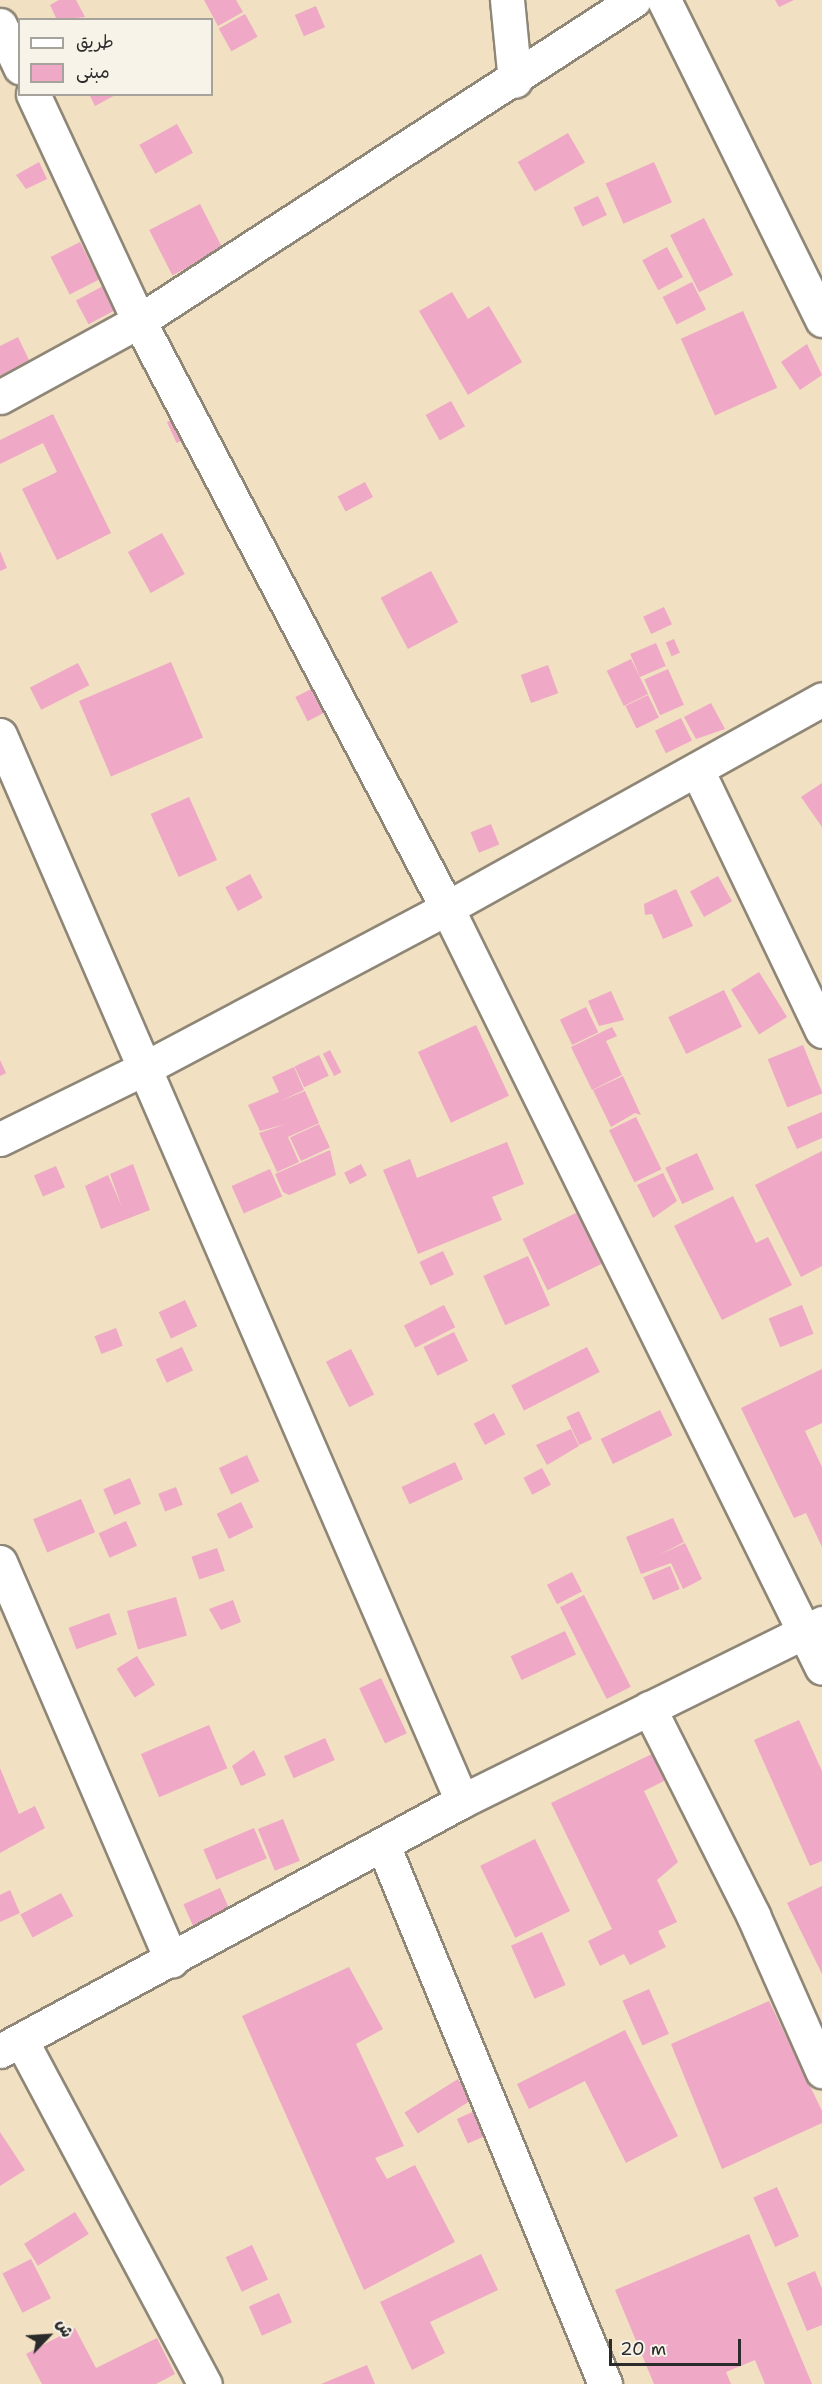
<!DOCTYPE html>
<html>
<head>
<meta charset="utf-8">
<style>
	body { margin:0 }
	#map { position:relative; width:822px; height:2384px; overflow:hidden; background:#f1e0c2; font-family:"Shantell Sans","Playpen Sans Arabic",sans-serif }
	div>[style] { position:absolute }
	.building>* { inset:0; background:#efa8c5; transform-origin:0 0 }
	.roads { filter:drop-shadow(2px 0 #8e8676) drop-shadow(-2px 0 #8e8676) drop-shadow(0 2px #8e8676) drop-shadow(0 -2px #8e8676) }
	.minor>* { height:33px; margin:-16.5px; padding:0 16.5px; transform-origin:16.5px; border-radius:16.5px; background:#fff }
	span { translate:-50% -50%; white-space:nowrap; text-align:center; line-height:1.15; -webkit-text-stroke:4.5px #f7f3e8; paint-order:stroke }
	.legend { position:absolute; left:18px; top:18px; width:195px; height:78px; box-sizing:border-box; background:#f7f3e8; border:2px solid #a5a39c; margin:0; padding:8px 10px; list-style:none; font-size:18px; color:#2b2b2b }
	.legend li { display:flex; align-items:center; gap:12px; height:30px }
	.legend b { width:30px; border:2px solid #a5a39c }
	.north { position:absolute; left:18px; top:2306px; width:60px; height:60px; -webkit-text-stroke:4px #f7f3e8; paint-order:stroke; rotate:65deg; font-size:16px; font-weight:700; line-height:24px; text-align:center; color:#2b2b2b }
	.north::after { content:''; display:block; margin:auto; width:21px; height:27px; background:#2b2b2b; clip-path:polygon(50% 0,100% 100%,50% 72%,0 100%) }
	.scale { position:absolute; left:609px; top:2339px; width:132px; height:27px; box-sizing:border-box; border:3px solid #2b2b2b; border-top:0; padding-left:8px; font-size:18px; line-height:21px; white-space:nowrap; color:#2b2b2b; -webkit-text-stroke:4px #f7f3e8; paint-order:stroke }
</style>
</head>
<body>
<div id="map">
	<div class="building">
		<i style="clip-path:polygon(59px 0,76px 0,85px 17px,57px 20px,50px 5px)"></i>
		<i style="clip-path:polygon(204px 0,236px 0,243px 12px,218px 26px)"></i>
		<i style="clip-path:polygon(775px 0,794px 0,779px 7px)"></i>
		<i style="left:316px;top:6px;width:23px;height:23px;rotate:67deg"></i>
		<i style="left:245px;top:14px;width:26px;height:30px;rotate:61deg"></i>
		<i style="clip-path:polygon(89px 94px,117px 94px,95px 106px)"></i>
		<i style="left:177px;top:124px;width:33px;height:43px;rotate:61deg"></i>
		<i style="left:568px;top:133px;width:34px;height:58px;rotate:60deg"></i>
		<i style="clip-path:polygon(39px 162px,47px 179px,26px 189px,16px 175px)"></i>
		<i style="left:654px;top:162px;width:44px;height:53px;rotate:66deg"></i>
		<i style="left:598px;top:196px;width:21px;height:27px;rotate:65deg"></i>
		<i style="left:200px;top:204px;width:51px;height:57px;rotate:63deg"></i>
		<i style="left:704px;top:218px;width:64px;height:38px;rotate:63deg"></i>
		<i style="left:80px;top:242px;width:42px;height:33px;rotate:63deg"></i>
		<i style="left:667px;top:247px;width:34px;height:28px;rotate:62deg"></i>
		<i style="left:692px;top:282px;width:31px;height:33px;rotate:63deg"></i>
		<i style="left:105px;top:285px;width:27px;height:33px;rotate:62deg"></i>
		<i style="clip-path:polygon(452px 292px,468px 319px,489px 306px,522px 362px,468px 395px,419px 311px)"></i>
		<i style="left:743px;top:311px;width:84px;height:68px;rotate:66deg"></i>
		<i style="clip-path:polygon(18px 337px,29px 360px,0 376px,0 346px)"></i>
		<i style="clip-path:polygon(807px 344px,822px 375px,800px 390px,781px 362px)"></i>
		<i style="left:451px;top:401px;width:29px;height:29px;rotate:61deg"></i>
		<i style="left:195px;top:409px;width:23px;height:31px;rotate:65deg"></i>
		<i style="clip-path:polygon(53px 414px,111px 533px,57px 560px,22px 489px,57px 472px,43px 443px,0 464px,0 440px)"></i>
		<i style="left:365px;top:482px;width:17px;height:31px;rotate:62deg"></i>
		<i style="left:162px;top:533px;width:47px;height:39px;rotate:61deg"></i>
		<i style="clip-path:polygon(0 551px,7px 568px,0 571px)"></i>
		<i style="left:431px;top:571px;width:58px;height:57px;rotate:62deg"></i>
		<i style="left:664px;top:607px;width:19px;height:23px;rotate:65deg"></i>
		<i style="left:674px;top:639px;width:15px;height:9px;rotate:67deg"></i>
		<i style="left:656px;top:643px;width:25px;height:28px;rotate:67deg"></i>
		<i style="left:631px;top:659px;width:39px;height:27px;rotate:64deg"></i>
		<i style="left:171px;top:662px;width:82px;height:100px;rotate:67deg"></i>
		<i style="left:78px;top:663px;width:25px;height:54px;rotate:63deg"></i>
		<i style="left:548px;top:665px;width:30px;height:29px;rotate:70deg"></i>
		<i style="left:668px;top:669px;width:39px;height:26px;rotate:66deg"></i>
		<i style="left:323px;top:683px;width:27px;height:31px;rotate:63deg"></i>
		<i style="left:648px;top:695px;width:25px;height:25px;rotate:64deg"></i>
		<i style="clip-path:polygon(711px 703px,725px 729px,696px 739px,684px 717px)"></i>
		<i style="left:681px;top:718px;width:25px;height:29px;rotate:64deg"></i>
		<i style="clip-path:polygon(822px 783px,822px 827px,801px 797px)"></i>
		<i style="left:189px;top:797px;width:69px;height:42px;rotate:66deg"></i>
		<i style="left:491px;top:824px;width:22px;height:22px;rotate:68deg"></i>
		<i style="left:250px;top:874px;width:27px;height:28px;rotate:62deg"></i>
		<i style="left:718px;top:876px;width:29px;height:32px;rotate:61deg"></i>
		<i style="clip-path:polygon(676px 889px,693px 926px,663px 939px,652px 914px,645px 915px,644px 904px)"></i>
		<i style="left:759px;top:972px;width:53px;height:33px;rotate:58deg"></i>
		<i style="left:724px;top:990px;width:41px;height:62px;rotate:64deg"></i>
		<i style="clip-path:polygon(611px 991px,624px 1020px,599px 1026px,588px 1001px)"></i>
		<i style="left:586px;top:1007px;width:28px;height:29px;rotate:64deg"></i>
		<i style="left:476px;top:1025px;width:78px;height:64px;rotate:65deg"></i>
		<i style="clip-path:polygon(612px 1027px,617px 1036px,606px 1041px,622px 1075px,592px 1090px,571px 1047px)"></i>
		<i style="left:803px;top:1045px;width:52px;height:38px;rotate:68deg"></i>
		<i style="left:330px;top:1050px;width:25px;height:8px;rotate:63deg"></i>
		<i style="left:319px;top:1055px;width:23px;height:27px;rotate:65deg"></i>
		<i style="clip-path:polygon(0 1060px,6px 1073px,0 1076px)"></i>
		<i style="clip-path:polygon(294px 1067px,304px 1090px,280px 1101px,305px 1091px,319px 1123px,288px 1137px,299px 1162px,277px 1172px,259px 1133px,286px 1124px,260px 1131px,248px 1105px,279px 1092px,272px 1077px)"></i>
		<i style="clip-path:polygon(623px 1076px,641px 1115px,635px 1113px,611px 1127px,593px 1090px)"></i>
		<i style="clip-path:polygon(822px 1112px,822px 1138px,797px 1149px,787px 1127px)"></i>
		<i style="left:636px;top:1117px;width:58px;height:30px;rotate:64deg"></i>
		<i style="left:319px;top:1124px;width:26px;height:32px;rotate:65deg"></i>
		<i style="clip-path:polygon(507px 1142px,524px 1184px,492px 1197px,502px 1220px,418px 1254px,383px 1170px,410px 1159px,417px 1178px)"></i>
		<i style="clip-path:polygon(330px 1150px,336px 1175px,289px 1195px,283px 1192px,275px 1174px)"></i>
		<i style="clip-path:polygon(822px 1151px,822px 1266px,801px 1277px,755px 1185px)"></i>
		<i style="left:697px;top:1153px;width:40px;height:35px;rotate:65deg"></i>
		<i style="clip-path:polygon(133px 1164px,150px 1210px,101px 1229px,85px 1186px,108px 1175px,122px 1207px,110px 1174px)"></i>
		<i style="left:361px;top:1164px;width:13px;height:19px;rotate:63deg"></i>
		<i style="left:56px;top:1166px;width:23px;height:24px;rotate:67deg"></i>
		<i style="left:270px;top:1169px;width:30px;height:42px;rotate:66deg"></i>
		<i style="clip-path:polygon(663px 1173px,677px 1201px,653px 1218px,637px 1185px)"></i>
		<i style="clip-path:polygon(733px 1196px,756px 1243px,768px 1237px,792px 1285px,722px 1320px,674px 1226px)"></i>
		<i style="left:580px;top:1211px;width:57px;height:64px;rotate:64deg"></i>
		<i style="left:443px;top:1251px;width:26px;height:26px;rotate:65deg"></i>
		<i style="left:528px;top:1256px;width:54px;height:49px;rotate:66deg"></i>
		<i style="left:185px;top:1300px;width:29px;height:29px;rotate:65deg"></i>
		<i style="left:444px;top:1305px;width:25px;height:45px;rotate:63deg"></i>
		<i style="left:802px;top:1305px;width:31px;height:36px;rotate:68deg"></i>
		<i style="left:116px;top:1328px;width:19px;height:23px;rotate:69deg"></i>
		<i style="left:454px;top:1332px;width:32px;height:34px;rotate:64deg"></i>
		<i style="left:182px;top:1347px;width:26px;height:29px;rotate:65deg"></i>
		<i style="left:587px;top:1347px;width:28px;height:85px;rotate:63deg"></i>
		<i style="left:351px;top:1349px;width:51px;height:28px;rotate:63deg"></i>
		<i style="clip-path:polygon(822px 1369px,822px 1423px,805px 1431px,822px 1467px,822px 1547px,806px 1513px,794px 1518px,741px 1408px)"></i>
		<i style="left:660px;top:1410px;width:28px;height:66px;rotate:64deg"></i>
		<i style="left:579px;top:1411px;width:31px;height:14px;rotate:65deg"></i>
		<i style="left:494px;top:1413px;width:24px;height:23px;rotate:62deg"></i>
		<i style="clip-path:polygon(571px 1429px,579px 1446px,547px 1465px,536px 1445px)"></i>
		<i style="left:247px;top:1455px;width:29px;height:31px;rotate:65deg"></i>
		<i style="left:455px;top:1462px;width:19px;height:59px;rotate:65deg"></i>
		<i style="left:542px;top:1468px;width:19px;height:21px;rotate:62deg"></i>
		<i style="left:130px;top:1478px;width:28px;height:29px;rotate:67deg"></i>
		<i style="left:176px;top:1487px;width:19px;height:19px;rotate:69deg"></i>
		<i style="left:81px;top:1499px;width:36px;height:52px;rotate:67deg"></i>
		<i style="left:241px;top:1502px;width:28px;height:27px;rotate:64deg"></i>
		<i style="clip-path:polygon(673px 1518px,684px 1542px,659px 1555px,685px 1543px,702px 1579px,683px 1589px,671px 1563px,641px 1574px,626px 1537px)"></i>
		<i style="left:126px;top:1521px;width:27px;height:30px;rotate:66deg"></i>
		<i style="left:217px;top:1548px;width:24px;height:27px;rotate:71deg"></i>
		<i style="left:670px;top:1566px;width:25px;height:29px;rotate:67deg"></i>
		<i style="left:572px;top:1572px;width:22px;height:28px;rotate:63deg"></i>
		<i style="left:584px;top:1595px;width:103px;height:27px;rotate:63deg"></i>
		<i style="left:176px;top:1597px;width:40px;height:51px;rotate:74deg"></i>
		<i style="clip-path:polygon(233px 1600px,241px 1622px,221px 1630px,209px 1609px)"></i>
		<i style="left:109px;top:1613px;width:23px;height:43px;rotate:70deg"></i>
		<i style="left:565px;top:1631px;width:26px;height:60px;rotate:65deg"></i>
		<i style="left:137px;top:1656px;width:34px;height:24px;rotate:58deg"></i>
		<i style="left:381px;top:1678px;width:61px;height:24px;rotate:65deg"></i>
		<i style="clip-path:polygon(799px 1720px,822px 1771px,822px 1861px,810px 1866px,754px 1740px)"></i>
		<i style="left:209px;top:1725px;width:47px;height:74px;rotate:67deg"></i>
		<i style="left:325px;top:1738px;width:24px;height:45px;rotate:66deg"></i>
		<i style="clip-path:polygon(254px 1750px,266px 1775px,241px 1786px,232px 1766px)"></i>
		<i style="clip-path:polygon(658px 1751px,670px 1778px,644px 1791px,678px 1862px,657px 1880px,677px 1922px,658px 1931px,666px 1947px,630px 1965px,624px 1954px,600px 1966px,588px 1941px,612px 1929px,551px 1803px)"></i>
		<i style="clip-path:polygon(0 1768px,19px 1814px,35px 1806px,45px 1828px,0 1853px)"></i>
		<i style="left:283px;top:1819px;width:45px;height:27px;rotate:68deg"></i>
		<i style="left:254px;top:1828px;width:33px;height:55px;rotate:67deg"></i>
		<i style="left:535px;top:1839px;width:80px;height:61px;rotate:64deg"></i>
		<i style="clip-path:polygon(822px 1886px,822px 1974px,787px 1903px)"></i>
		<i style="left:220px;top:1888px;width:42px;height:40px;rotate:66deg"></i>
		<i style="clip-path:polygon(10px 1890px,20px 1913px,0 1922px,0 1895px)"></i>
		<i style="left:61px;top:1893px;width:26px;height:46px;rotate:62deg"></i>
		<i style="left:542px;top:1932px;width:58px;height:34px;rotate:66deg"></i>
		<i style="clip-path:polygon(349px 1967px,383px 2029px,356px 2044px,404px 2146px,375px 2158px,387px 2179px,415px 2165px,455px 2242px,364px 2290px,242px 2016px)"></i>
		<i style="left:649px;top:1989px;width:49px;height:29px;rotate:66deg"></i>
		<i style="clip-path:polygon(769px 2001px,822px 2111px,822px 2123px,722px 2169px,671px 2044px)"></i>
		<i style="clip-path:polygon(625px 2030px,678px 2136px,626px 2163px,585px 2081px,529px 2109px,517px 2084px)"></i>
		<i style="left:458px;top:2079px;width:25px;height:63px;rotate:58deg"></i>
		<i style="left:477px;top:2110px;width:27px;height:22px;rotate:66deg"></i>
		<i style="clip-path:polygon(0 2132px,25px 2170px,0 2186px)"></i>
		<i style="left:777px;top:2187px;width:54px;height:26px;rotate:66deg"></i>
		<i style="left:75px;top:2212px;width:26px;height:60px;rotate:58deg"></i>
		<i style="clip-path:polygon(749px 2234px,812px 2384px,765px 2384px,755px 2360px,726px 2372px,731px 2384px,654px 2384px,615px 2290px)"></i>
		<i style="left:252px;top:2245px;width:38px;height:29px;rotate:65deg"></i>
		<i style="clip-path:polygon(481px 2254px,498px 2290px,430px 2322px,445px 2353px,412px 2370px,380px 2302px)"></i>
		<i style="left:31px;top:2259px;width:44px;height:32px;rotate:63deg"></i>
		<i style="clip-path:polygon(815px 2271px,822px 2289px,822px 2325px,807px 2331px,787px 2283px)"></i>
		<i style="left:279px;top:2293px;width:32px;height:33px;rotate:66deg"></i>
		<i style="clip-path:polygon(75px 2328px,96px 2368px,157px 2338px,175px 2374px,156px 2384px,42px 2384px,26px 2354px)"></i>
		<i style="clip-path:polygon(367px 2365px,375px 2384px,321px 2384px)"></i>
	</div>
	<div class="roads">
		<div class="minor">
			<i style="left:507px;top:0;width:81px;rotate:84.4deg"></i>
			<i style="left:664px;top:0;width:357px;rotate:63.7deg"></i>
			<i style="left:0;top:25px;width:47px;rotate:64.5deg"></i>
			<i style="left:33px;top:94px;width:251px;rotate:65deg"></i>
			<i style="left:139px;top:321px;width:663px;rotate:62.31deg"></i>
			<i style="left:447px;top:908px;width:847px;rotate:63.74deg"></i>
			<i style="left:0;top:397px;width:158px;rotate:-28.7deg"></i>
			<i style="left:139px;top:321px;width:590px;rotate:-32.96deg"></i>
			<i style="left:0;top:735px;width:1162px;rotate:66.57deg"></i>
			<i style="left:698px;top:772px;width:287px;rotate:64.4deg"></i>
			<i style="left:0;top:1139px;width:161px;rotate:-26.1deg"></i>
			<i style="left:145px;top:1068px;width:342px;rotate:-27.9deg"></i>
			<i style="left:447px;top:908px;width:429px;rotate:-29.1deg"></i>
			<i style="left:0;top:1562px;width:434px;rotate:66.7deg"></i>
			<i style="left:649px;top:1708px;width:232px;rotate:63.3deg"></i>
			<i style="left:753px;top:1915px;width:171px;rotate:66.1deg"></i>
			<i style="left:383px;top:1845px;width:583px;rotate:67.61deg"></i>
			<i style="left:21px;top:2040px;width:390px;rotate:61.9deg"></i>
			<i style="left:0;top:2051px;width:525px;rotate:-28.42deg"></i>
			<i style="left:462px;top:1801px;width:402px;rotate:-26.3deg"></i>
		</div>
	</div>
	<ul class="legend">
	<li><b style="height:8px;background:#fff"></b>طريق</li>
	<li><b style="height:16px;background:#efa8c5"></b>مبنى</li>
	</ul>
	<div class="north">ش</div>
	<div class="scale">20 m</div>
</div>
</body>
</html>
